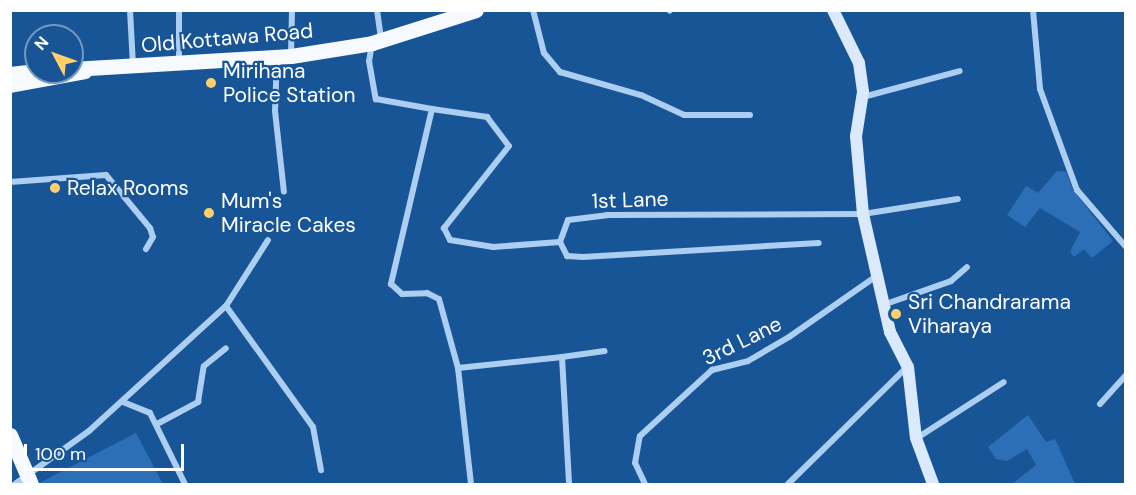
<!DOCTYPE html>
<html>
<head>
<meta charset="utf-8">
<style>
	body { margin:0 }
	#map { position:relative; width:1136px; height:495px; overflow:hidden; background:#185597; font-family:"DM Sans",sans-serif }
	div>[style] { position:absolute }
	.green>* { inset:0; background:#2c6fb6 }
	.minor>* { height:6px; margin:-3px; padding:0 3px; transform-origin:3px; border-radius:3px; background:#accef1 }
	.secondary>* { height:12px; margin:-6px; padding:0 6px; transform-origin:6px; border-radius:6px; background:#daeafc }
	.primary>* { height:15px; margin:-7.5px; padding:0 7.5px; transform-origin:7.5px; border-radius:7.5px; background:#f6faff }
	.dots>* { width:16px; height:16px; translate:-50% -50%; box-sizing:border-box; border:3px solid #185597; border-radius:50% }
	span { translate:-50% -50%; white-space:nowrap; text-align:center; line-height:1.15; -webkit-text-stroke:4.5px #185597; paint-order:stroke }
	.street-label { font-size:21px; color:#fff }
	.poi-label { font-size:21px; color:#fff }
	.left { translate:0 -50%; text-align:left }
	.frame { position:absolute; inset:0; border:12px solid #fff; pointer-events:none }
	.north { position:absolute; left:24px; top:24px; width:60px; height:60px; box-sizing:border-box; background:#185597; border:2px solid #7499c1; border-radius:50%; rotate:311deg; font-size:16px; font-weight:700; line-height:24px; text-align:center; color:#fff }
	.north::after { content:''; display:block; margin:auto; width:21px; height:27px; background:#ffcf6c; clip-path:polygon(50% 0,100% 100%,50% 72%,0 100%) }
	.scale { position:absolute; left:24px; top:444px; width:160px; height:27px; box-sizing:border-box; border:3px solid #fff; border-top:0; padding-left:8px; font-size:18px; line-height:21px; white-space:nowrap; color:#fff; -webkit-text-stroke:4px #185597; paint-order:stroke }
</style>
</head>
<body>
<div id="map">
	<div class="green">
		<i style="clip-path:polygon(1057px 171px,1066px 172px,1073px 190px,1113px 241px,1092px 258px,1084px 249px,1074px 257px,1070px 252px,1080px 232px,1040px 208px,1025px 227px,1007px 215px,1026px 186px,1038px 193px)"></i>
		<i style="clip-path:polygon(1028px 415px,1046px 442px,1055px 439px,1075px 484px,1012px 484px,1036px 465px,1027px 449px,1007px 461px,996px 459px,988px 447px)"></i>
		<i style="clip-path:polygon(136px 433px,163px 484px,43px 484px,41px 482px)"></i>
	</div>
	<div class="minor">
		<i style="left:130px;top:10px;width:56px;rotate:86.9deg"></i>
		<i style="left:377px;top:10px;width:30px;rotate:82deg"></i>
		<i style="left:533px;top:10px;width:44px;rotate:75.7deg"></i>
		<i style="left:544px;top:53px;width:25px;rotate:50deg"></i>
		<i style="left:560px;top:72px;width:84px;rotate:15.9deg"></i>
		<i style="left:641px;top:95px;width:47px;rotate:24.9deg"></i>
		<i style="left:684px;top:115px;width:66px"></i>
		<i style="left:669px;top:10px;width:1px;rotate:45deg"></i>
		<i style="left:1033px;top:10px;width:79px;rotate:84.9deg"></i>
		<i style="left:1040px;top:89px;width:108px;rotate:69.9deg"></i>
		<i style="left:1077px;top:190px;width:75px;rotate:49.3deg"></i>
		<i style="left:372px;top:43px;width:18px;rotate:99deg"></i>
		<i style="left:369px;top:61px;width:39px;rotate:80deg"></i>
		<i style="left:376px;top:99px;width:57px;rotate:10.1deg"></i>
		<i style="left:432px;top:109px;width:180px;rotate:103.2deg"></i>
		<i style="left:391px;top:284px;width:15px;rotate:42deg"></i>
		<i style="left:402px;top:294px;width:25px;rotate:-2deg"></i>
		<i style="left:427px;top:293px;width:13px;rotate:27deg"></i>
		<i style="left:439px;top:299px;width:72px;rotate:74.6deg"></i>
		<i style="left:458px;top:368px;width:105px;rotate:-6deg"></i>
		<i style="left:562px;top:357px;width:127px;rotate:86.8deg"></i>
		<i style="left:291px;top:55px;width:45px;rotate:-88.7deg"></i>
		<i style="left:277px;top:57px;width:54px;rotate:92.1deg"></i>
		<i style="left:275px;top:111px;width:81px;rotate:83.7deg"></i>
		<i style="left:179px;top:63px;width:53px;rotate:-90deg"></i>
		<i style="left:863px;top:97px;width:100px;rotate:-15deg"></i>
		<i style="left:432px;top:109px;width:56px;rotate:8.3deg"></i>
		<i style="left:487px;top:117px;width:36px;rotate:53deg"></i>
		<i style="left:509px;top:146px;width:105px;rotate:128.4deg"></i>
		<i style="left:444px;top:228px;width:13px;rotate:63deg"></i>
		<i style="left:450px;top:240px;width:44px;rotate:9.2deg"></i>
		<i style="left:493px;top:247px;width:67px;rotate:-4.3deg"></i>
		<i style="left:560px;top:242px;width:23px;rotate:-70deg"></i>
		<i style="left:568px;top:220px;width:39px;rotate:-7deg"></i>
		<i style="left:607px;top:215px;width:256px;rotate:-0.2deg"></i>
		<i style="left:863px;top:214px;width:96px;rotate:-9deg"></i>
		<i style="left:10px;top:182px;width:96px;rotate:-4.2deg"></i>
		<i style="left:106px;top:175px;width:69px;rotate:50.3deg"></i>
		<i style="left:150px;top:228px;width:9px;rotate:72deg"></i>
		<i style="left:153px;top:237px;width:14px;rotate:120deg"></i>
		<i style="left:560px;top:242px;width:16px;rotate:63deg"></i>
		<i style="left:567px;top:256px;width:16px;rotate:4deg"></i>
		<i style="left:583px;top:257px;width:236px;rotate:-3.4deg"></i>
		<i style="left:883px;top:305px;width:72px;rotate:-19.4deg"></i>
		<i style="left:951px;top:281px;width:21px;rotate:-41deg"></i>
		<i style="left:226px;top:306px;width:149px;rotate:54.3deg"></i>
		<i style="left:313px;top:427px;width:44px;rotate:79.5deg"></i>
		<i style="left:562px;top:357px;width:43px;rotate:-7.9deg"></i>
		<i style="left:458px;top:368px;width:117px;rotate:83.6deg"></i>
		<i style="left:123px;top:402px;width:29px;rotate:22deg"></i>
		<i style="left:150px;top:413px;width:79px;rotate:63.8deg"></i>
		<i style="left:1100px;top:404px;width:39px;rotate:-48deg"></i>
		<i style="left:157px;top:424px;width:47px;rotate:-28.2deg"></i>
		<i style="left:198px;top:402px;width:36px;rotate:-81deg"></i>
		<i style="left:204px;top:366px;width:28px;rotate:-39deg"></i>
		<i style="left:917px;top:438px;width:103px;rotate:-32.8deg"></i>
		<i style="left:15px;top:484px;width:91px;rotate:-35.6deg"></i>
		<i style="left:89px;top:431px;width:185px;rotate:-42.4deg"></i>
		<i style="left:226px;top:306px;width:78px;rotate:-57.5deg"></i>
		<i style="left:645px;top:484px;width:23px;rotate:-115deg"></i>
		<i style="left:635px;top:463px;width:27px;rotate:-80deg"></i>
		<i style="left:640px;top:436px;width:98px;rotate:-42.5deg"></i>
		<i style="left:712px;top:370px;width:37px;rotate:-14deg"></i>
		<i style="left:748px;top:361px;width:48px;rotate:-30.3deg"></i>
		<i style="left:789px;top:337px;width:108px;rotate:-34.9deg"></i>
		<i style="left:788px;top:484px;width:167px;rotate:-44.5deg"></i>
	</div>
	<div class="secondary">
		<i style="left:833px;top:10px;width:59px;rotate:63.9deg"></i>
		<i style="left:859px;top:63px;width:29px;rotate:82deg"></i>
		<i style="left:863px;top:92px;width:45px;rotate:99deg"></i>
		<i style="left:856px;top:136px;width:78px;rotate:84.9deg"></i>
		<i style="left:863px;top:214px;width:121px;rotate:77.1deg"></i>
		<i style="left:890px;top:332px;width:39px;rotate:63deg"></i>
		<i style="left:908px;top:367px;width:71px;rotate:83.6deg"></i>
		<i style="left:916px;top:438px;width:49px;rotate:69.7deg"></i>
	</div>
	<div class="primary">
		<i style="left:72px;top:69px;width:219px;rotate:-3.4deg"></i>
		<i style="left:291px;top:56px;width:82px;rotate:-9.1deg"></i>
		<i style="left:372px;top:43px;width:109px;rotate:-17.6deg"></i>
		<i style="left:10px;top:74px;width:26px;rotate:-7deg"></i>
		<i style="left:10px;top:85px;width:76px;rotate:-10.6deg"></i>
		<i style="left:10px;top:435px;width:53px;rotate:66.8deg"></i>
	</div>
	<div class="dots">
		<i style="left:211px;top:83px;background:#ffcf6c"></i>
		<i style="left:55px;top:188px;background:#ffcf6c"></i>
		<i style="left:209px;top:213px;background:#ffcf6c"></i>
		<i style="left:896px;top:314px;background:#ffcf6c"></i>
	</div>
	<div class="street-label">
		<span style="left:227px;top:38px;rotate:-5deg">Old Kottawa Road</span>
		<span style="left:630px;top:200px;rotate:-2deg">1st Lane</span>
		<span style="left:742px;top:341px;rotate:-26deg">3rd Lane</span>
	</div>
	<div class="poi-label">
		<span class="left" style="left:223px;top:83px">Mirihana<br>Police Station</span>
		<span class="left" style="left:67px;top:188px">Relax Rooms</span>
		<span class="left" style="left:221px;top:213px">Mum's<br>Miracle Cakes</span>
		<span class="left" style="left:908px;top:314px">Sri Chandrarama<br>Viharaya</span>
	</div>
	<div class="frame"></div>
	<div class="north">N</div>
	<div class="scale">100 m</div>
</div>
</body>
</html>
